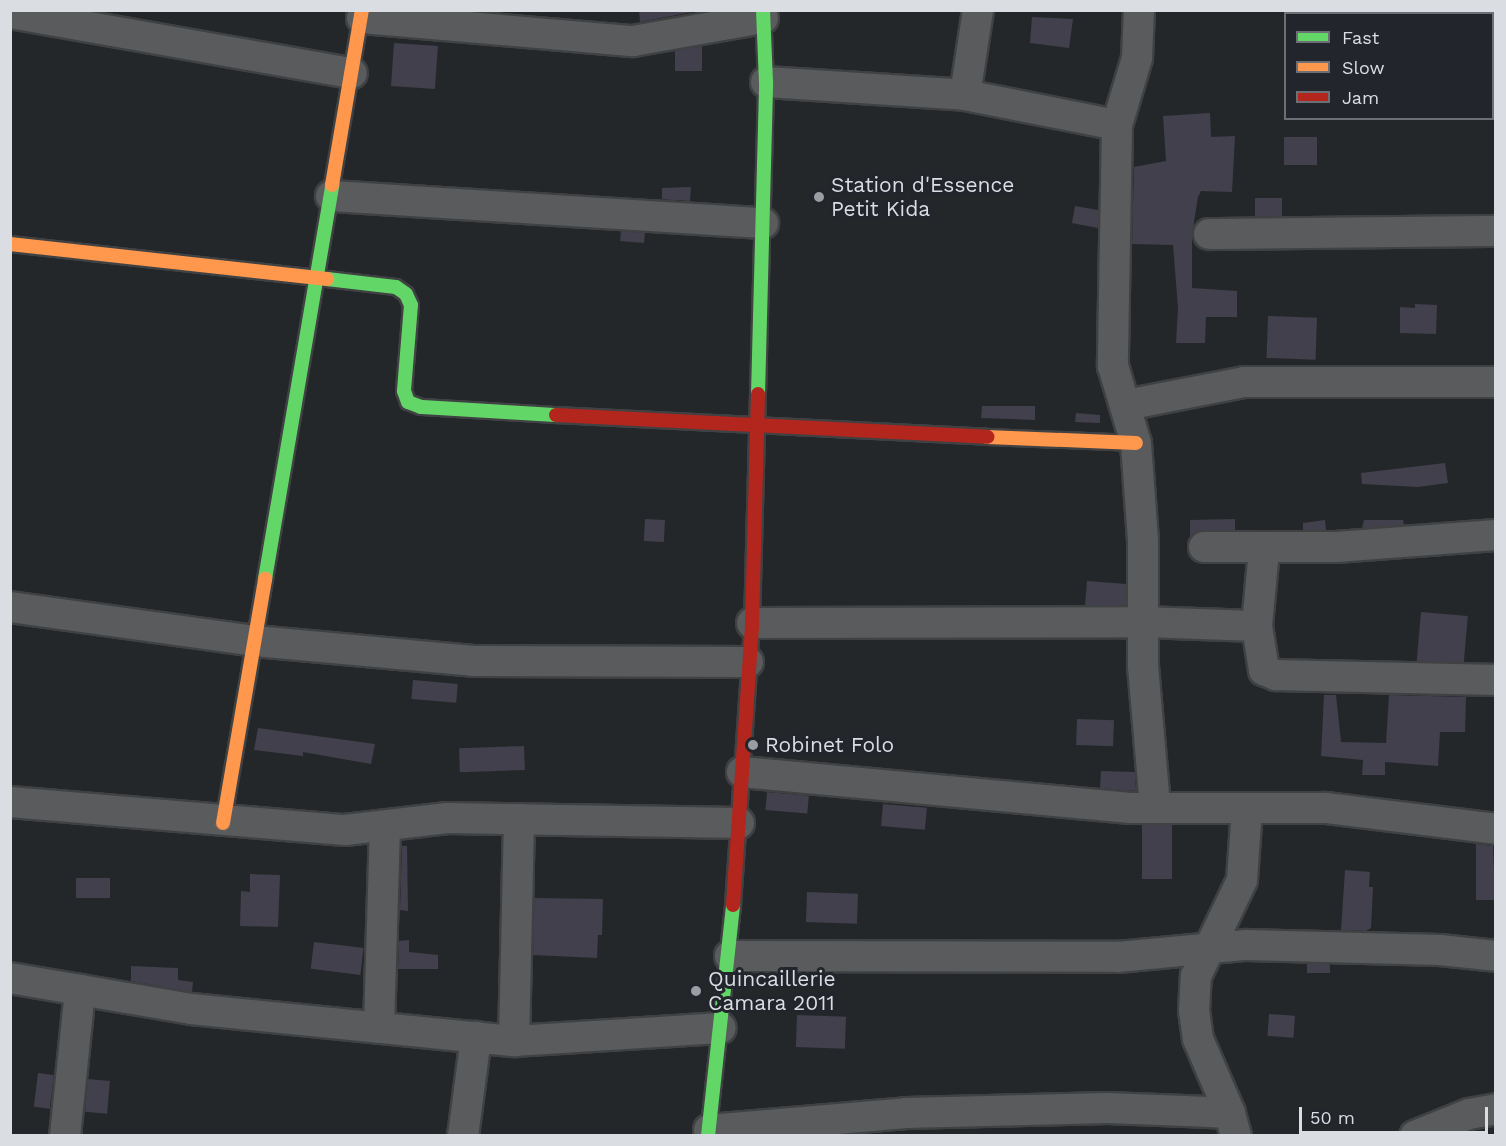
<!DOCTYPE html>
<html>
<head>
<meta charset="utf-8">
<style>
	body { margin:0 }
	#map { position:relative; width:1506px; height:1146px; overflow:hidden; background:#24272a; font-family:"Work Sans",sans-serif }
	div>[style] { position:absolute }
	.building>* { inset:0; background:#41404c; transform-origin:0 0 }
	.roads { filter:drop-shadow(2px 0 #3f4143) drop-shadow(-2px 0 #3f4143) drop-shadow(0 2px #3f4143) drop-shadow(0 -2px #3f4143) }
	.street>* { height:30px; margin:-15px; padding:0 15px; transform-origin:15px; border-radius:15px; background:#5a5b5d }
	.fast>* { height:14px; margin:-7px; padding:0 7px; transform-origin:7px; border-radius:7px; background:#63d668 }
	.slow>* { height:14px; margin:-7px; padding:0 7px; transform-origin:7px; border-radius:7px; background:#ff974d }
	.jam>* { height:14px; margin:-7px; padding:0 7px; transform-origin:7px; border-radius:7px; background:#b3261e }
	.dots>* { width:16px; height:16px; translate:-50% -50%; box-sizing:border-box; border:3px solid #22262c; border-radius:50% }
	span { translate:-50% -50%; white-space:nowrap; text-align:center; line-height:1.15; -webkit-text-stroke:6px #22262c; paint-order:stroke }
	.poi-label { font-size:21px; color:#dadde1 }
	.left { translate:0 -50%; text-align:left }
	.frame { position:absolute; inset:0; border:12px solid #dadde1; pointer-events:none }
	.legend { position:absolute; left:1284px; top:12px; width:210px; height:108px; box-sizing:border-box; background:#22262c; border:2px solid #6c6f74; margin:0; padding:8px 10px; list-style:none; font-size:18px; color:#dadde1 }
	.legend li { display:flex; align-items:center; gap:12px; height:30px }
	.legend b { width:30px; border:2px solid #6c6f74 }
	.scale { position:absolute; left:1299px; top:1107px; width:189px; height:27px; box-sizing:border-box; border:3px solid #dadde1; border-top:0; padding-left:8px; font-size:18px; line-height:21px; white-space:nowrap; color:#dadde1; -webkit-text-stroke:4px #22262c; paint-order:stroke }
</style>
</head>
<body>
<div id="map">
	<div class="building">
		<i style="clip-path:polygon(639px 10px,703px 10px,640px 22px)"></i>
		<i style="clip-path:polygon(1032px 17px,1073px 19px,1069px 48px,1030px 43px)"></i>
		<i style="left:394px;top:43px;width:44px;height:43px;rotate:4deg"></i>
		<i style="clip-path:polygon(702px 46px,702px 71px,675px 71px,675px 51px)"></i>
		<i style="clip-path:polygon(1210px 113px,1211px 137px,1235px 136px,1232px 192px,1201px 191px,1198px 197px,1192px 234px,1192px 288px,1237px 291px,1237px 317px,1206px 317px,1205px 343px,1176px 343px,1178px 308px,1173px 245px,1132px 244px,1134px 167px,1166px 161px,1163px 116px)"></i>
		<i style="left:1284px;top:137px;width:33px;height:28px"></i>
		<i style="clip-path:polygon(691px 187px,690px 201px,658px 199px,662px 199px,662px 188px)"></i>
		<i style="left:1255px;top:198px;width:27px;height:18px"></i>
		<i style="clip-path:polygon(1075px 206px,1098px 210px,1098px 228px,1072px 223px)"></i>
		<i style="left:621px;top:231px;width:24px;height:10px;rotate:5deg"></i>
		<i style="clip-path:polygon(1415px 304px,1437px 305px,1436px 334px,1400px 333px,1400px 307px,1415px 308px)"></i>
		<i style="left:1268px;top:316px;width:49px;height:42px;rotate:2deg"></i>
		<i style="clip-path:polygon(982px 406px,1035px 406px,1035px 420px,981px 418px)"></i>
		<i style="clip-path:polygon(1076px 413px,1100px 415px,1100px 423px,1075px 422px)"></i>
		<i style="clip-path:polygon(1445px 463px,1448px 483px,1418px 487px,1362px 484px,1361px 473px)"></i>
		<i style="left:645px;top:519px;width:20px;height:22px;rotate:3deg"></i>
		<i style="clip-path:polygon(1235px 519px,1235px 530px,1203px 530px,1190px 537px,1190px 520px)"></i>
		<i style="clip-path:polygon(1325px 520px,1326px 530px,1303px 530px,1303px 523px)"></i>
		<i style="clip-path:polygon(1364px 520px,1403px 520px,1404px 525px,1362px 528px)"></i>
		<i style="clip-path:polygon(1087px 581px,1126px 584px,1126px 605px,1085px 605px)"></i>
		<i style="left:1421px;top:612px;width:47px;height:49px;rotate:5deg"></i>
		<i style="left:413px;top:680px;width:45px;height:19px;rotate:5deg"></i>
		<i style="clip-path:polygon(1324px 695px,1336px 695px,1341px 742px,1386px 743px,1389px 695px,1466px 697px,1465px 732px,1440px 732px,1438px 766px,1385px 762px,1385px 775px,1362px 775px,1363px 760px,1321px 756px)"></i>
		<i style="left:1077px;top:719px;width:37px;height:26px;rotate:2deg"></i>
		<i style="clip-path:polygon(258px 728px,375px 744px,371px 764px,303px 752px,303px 756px,254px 750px)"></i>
		<i style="left:524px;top:746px;width:24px;height:65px;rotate:88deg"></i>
		<i style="clip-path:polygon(1101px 771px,1135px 772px,1136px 791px,1100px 788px)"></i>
		<i style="left:767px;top:792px;width:42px;height:18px;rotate:5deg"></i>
		<i style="left:883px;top:804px;width:44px;height:22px;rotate:5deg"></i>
		<i style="left:1142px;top:825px;width:30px;height:54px"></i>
		<i style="clip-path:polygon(1476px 844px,1493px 846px,1495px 900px,1476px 900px)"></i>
		<i style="clip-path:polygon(402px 846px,407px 846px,408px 911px,400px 910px)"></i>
		<i style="clip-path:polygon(1345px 870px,1370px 872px,1369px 887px,1373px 887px,1371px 928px,1366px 931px,1341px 930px)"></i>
		<i style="clip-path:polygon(250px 874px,280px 875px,278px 927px,240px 926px,241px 891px,250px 892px)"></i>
		<i style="left:110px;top:878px;width:20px;height:34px;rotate:90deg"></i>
		<i style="left:807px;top:892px;width:51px;height:30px;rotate:2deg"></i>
		<i style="clip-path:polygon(534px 898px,603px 899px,602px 935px,598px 935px,597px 958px,533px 955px)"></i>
		<i style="clip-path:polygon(409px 940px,409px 952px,438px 955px,438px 969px,398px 969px,399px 941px)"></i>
		<i style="left:314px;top:942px;width:50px;height:27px;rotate:7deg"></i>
		<i style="left:1307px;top:964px;width:23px;height:9px"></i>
		<i style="clip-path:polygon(131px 966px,178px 968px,178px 980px,193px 982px,192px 992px,131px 981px)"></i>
		<i style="left:1269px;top:1014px;width:26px;height:22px;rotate:4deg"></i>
		<i style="left:797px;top:1015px;width:49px;height:32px;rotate:2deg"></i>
		<i style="left:38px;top:1073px;width:16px;height:34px;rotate:7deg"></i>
		<i style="left:88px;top:1079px;width:22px;height:33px;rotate:5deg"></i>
	</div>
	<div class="roads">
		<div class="street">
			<i style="left:1139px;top:10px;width:48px;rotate:92.4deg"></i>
			<i style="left:1137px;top:58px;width:70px;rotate:106.6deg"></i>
			<i style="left:1117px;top:125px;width:241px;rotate:91deg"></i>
			<i style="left:1113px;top:366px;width:80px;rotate:73.4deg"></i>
			<i style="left:1136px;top:443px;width:97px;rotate:85.9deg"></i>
			<i style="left:1143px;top:540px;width:126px;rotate:90deg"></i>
			<i style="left:1143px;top:666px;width:142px;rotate:85.1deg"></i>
			<i style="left:10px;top:13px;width:347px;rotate:10deg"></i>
			<i style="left:362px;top:18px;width:272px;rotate:4.9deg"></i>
			<i style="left:633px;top:41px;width:132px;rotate:-10deg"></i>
			<i style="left:766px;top:82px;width:199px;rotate:3.7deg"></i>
			<i style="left:965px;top:95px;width:155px;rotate:11.2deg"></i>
			<i style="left:965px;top:95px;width:86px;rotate:-81.3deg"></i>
			<i style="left:331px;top:196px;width:433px;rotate:3.6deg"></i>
			<i style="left:1209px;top:234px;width:287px;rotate:-0.6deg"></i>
			<i style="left:1126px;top:405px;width:120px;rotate:-11deg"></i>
			<i style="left:1244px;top:382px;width:252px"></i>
			<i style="left:1204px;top:547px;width:132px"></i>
			<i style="left:1336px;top:547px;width:160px;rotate:-4.3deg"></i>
			<i style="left:1264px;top:550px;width:76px;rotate:95.3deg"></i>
			<i style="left:1257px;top:626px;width:45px;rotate:81deg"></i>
			<i style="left:1264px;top:670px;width:13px;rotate:23deg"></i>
			<i style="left:1276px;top:675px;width:220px;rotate:1.3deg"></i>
			<i style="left:10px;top:607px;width:247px;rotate:7.9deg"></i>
			<i style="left:255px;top:641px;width:219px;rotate:5.2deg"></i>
			<i style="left:473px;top:661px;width:275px;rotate:0.2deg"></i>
			<i style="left:752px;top:623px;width:391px;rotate:-0.1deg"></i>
			<i style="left:1143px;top:622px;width:114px;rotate:2deg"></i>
			<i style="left:742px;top:772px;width:390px;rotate:5.3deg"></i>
			<i style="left:1130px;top:808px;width:196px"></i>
			<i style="left:1326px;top:808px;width:171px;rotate:7deg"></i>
			<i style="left:10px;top:802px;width:336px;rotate:4.8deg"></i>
			<i style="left:345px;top:830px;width:103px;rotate:-6.7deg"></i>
			<i style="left:447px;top:818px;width:292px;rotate:1deg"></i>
			<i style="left:730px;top:956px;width:388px;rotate:0.1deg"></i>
			<i style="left:1118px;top:957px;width:129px;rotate:-5.4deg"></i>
			<i style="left:1246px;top:945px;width:194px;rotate:1.5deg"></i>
			<i style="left:1440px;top:950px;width:56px;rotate:6.1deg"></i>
			<i style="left:10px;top:978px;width:184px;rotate:9.7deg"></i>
			<i style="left:191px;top:1009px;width:325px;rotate:5.7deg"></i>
			<i style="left:514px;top:1041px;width:207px;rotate:-3.6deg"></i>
			<i style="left:379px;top:1028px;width:202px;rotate:-88.3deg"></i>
			<i style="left:514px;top:1041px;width:222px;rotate:-88.7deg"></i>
			<i style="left:709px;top:1130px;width:198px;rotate:-4.9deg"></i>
			<i style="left:906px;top:1113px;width:202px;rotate:-1.4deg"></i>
			<i style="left:1108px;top:1108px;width:122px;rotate:2.3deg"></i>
			<i style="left:65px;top:1136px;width:147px;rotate:-84.1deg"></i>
			<i style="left:463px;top:1136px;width:100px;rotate:-82.5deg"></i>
			<i style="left:1236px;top:1136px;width:24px;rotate:-105deg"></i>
			<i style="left:1230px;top:1113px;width:81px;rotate:-113.4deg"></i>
			<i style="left:1198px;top:1039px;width:28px;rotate:-98deg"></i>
			<i style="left:1194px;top:1011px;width:35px;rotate:-87deg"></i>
			<i style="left:1196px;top:976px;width:106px;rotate:-64.4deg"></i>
			<i style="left:1242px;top:880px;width:72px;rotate:-86deg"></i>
			<i style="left:1415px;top:1136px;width:58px;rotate:-22.2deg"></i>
			<i style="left:1469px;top:1114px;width:27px;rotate:-10deg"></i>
		</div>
		<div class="fast">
			<i style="left:327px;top:279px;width:69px;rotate:6.6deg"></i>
			<i style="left:396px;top:287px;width:12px;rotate:35deg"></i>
			<i style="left:406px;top:294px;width:12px;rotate:66deg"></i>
			<i style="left:411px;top:305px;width:86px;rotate:94.7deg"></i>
			<i style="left:404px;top:391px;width:12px;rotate:70deg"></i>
			<i style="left:408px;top:402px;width:14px;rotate:21deg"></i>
			<i style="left:421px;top:407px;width:135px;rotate:3.4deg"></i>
			<i style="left:758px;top:394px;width:312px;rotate:-88.5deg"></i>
			<i style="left:766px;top:82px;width:72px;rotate:-92.4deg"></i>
			<i style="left:265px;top:579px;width:400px;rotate:-80.3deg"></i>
			<i style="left:708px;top:1136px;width:232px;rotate:-83.8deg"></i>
		</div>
		<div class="slow">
			<i style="left:332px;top:185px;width:178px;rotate:-80.3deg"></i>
			<i style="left:10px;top:244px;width:319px;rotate:6.3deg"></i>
			<i style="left:987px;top:437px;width:149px;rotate:2.3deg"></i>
			<i style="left:223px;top:823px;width:248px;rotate:-80.2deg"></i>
		</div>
		<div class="jam">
			<i style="left:556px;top:415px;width:432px;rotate:2.9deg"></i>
			<i style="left:733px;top:905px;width:283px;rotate:-86.1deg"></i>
			<i style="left:752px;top:623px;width:229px;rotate:-88.5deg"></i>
		</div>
	</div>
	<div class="dots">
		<i style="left:819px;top:197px;background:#9a9da1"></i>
		<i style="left:753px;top:745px;background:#9a9da1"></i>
		<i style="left:696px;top:991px;background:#9a9da1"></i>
	</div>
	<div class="poi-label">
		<span class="left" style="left:831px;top:197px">Station d'Essence<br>Petit Kida</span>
		<span class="left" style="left:765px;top:745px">Robinet Folo</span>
		<span class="left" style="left:708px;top:991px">Quincaillerie<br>Camara 2011</span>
	</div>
	<div class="frame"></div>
	<ul class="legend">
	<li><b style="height:8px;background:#63d668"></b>Fast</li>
	<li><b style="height:8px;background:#ff974d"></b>Slow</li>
	<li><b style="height:8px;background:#b3261e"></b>Jam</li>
	</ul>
	<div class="scale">50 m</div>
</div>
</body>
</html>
